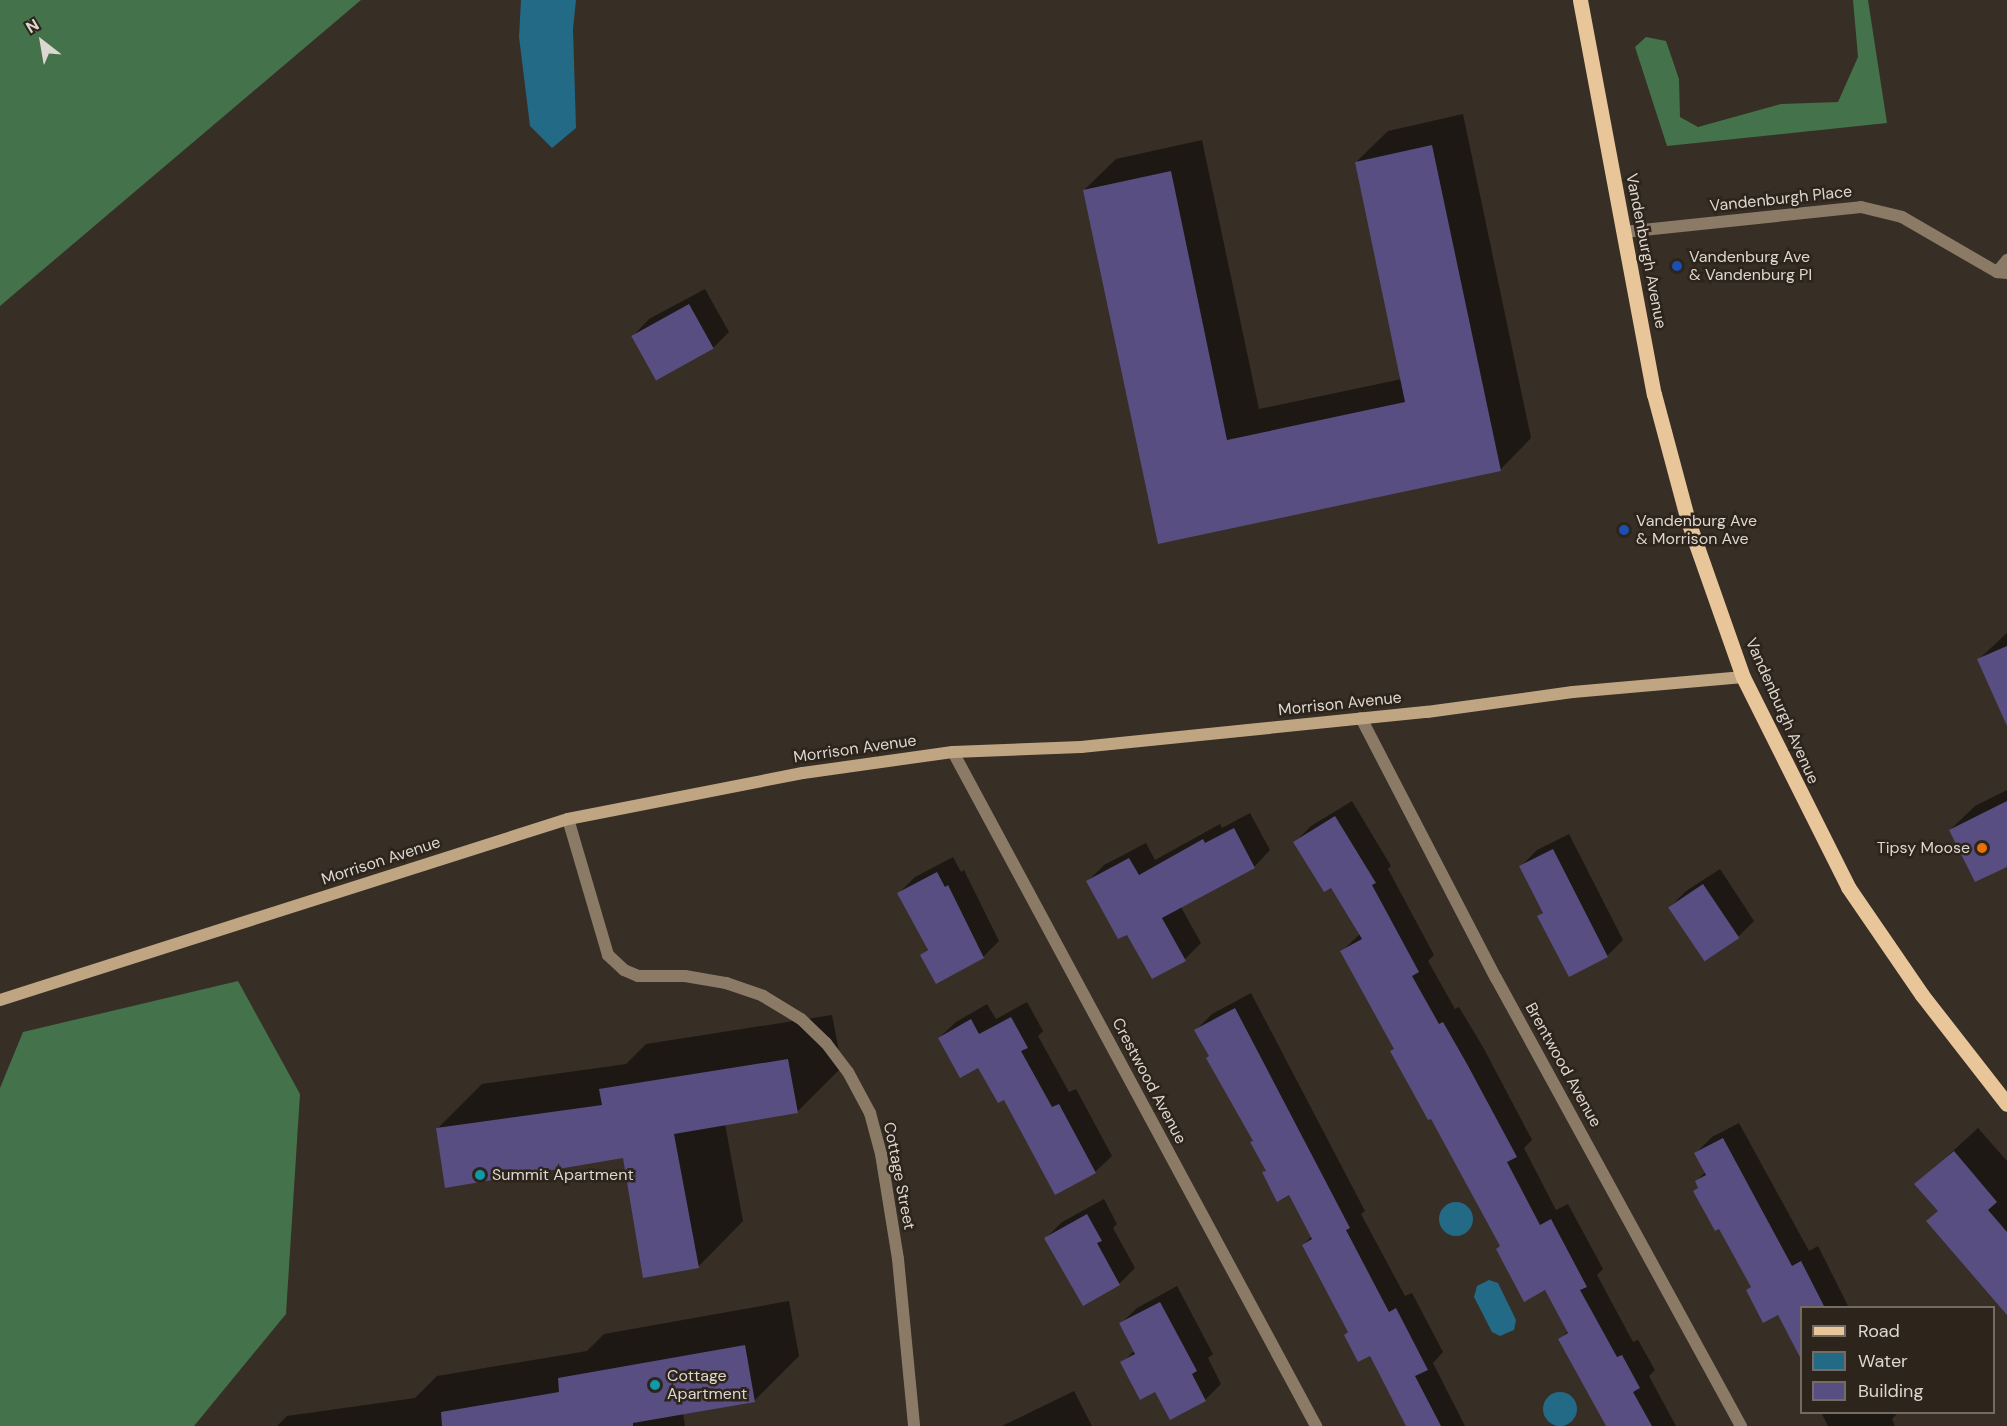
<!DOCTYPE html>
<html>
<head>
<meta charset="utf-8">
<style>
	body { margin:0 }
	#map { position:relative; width:2007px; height:1426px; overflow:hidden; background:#372e25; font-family:"DM Sans",sans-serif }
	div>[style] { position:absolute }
	.forest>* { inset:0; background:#44724a }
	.water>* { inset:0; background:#236a86 }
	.round { border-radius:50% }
	.shadow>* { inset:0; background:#0007 }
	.building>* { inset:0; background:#584e81; transform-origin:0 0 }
	.street>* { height:12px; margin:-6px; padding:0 6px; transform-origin:6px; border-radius:6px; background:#8b7b66 }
	.secondary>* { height:12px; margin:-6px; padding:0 6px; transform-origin:6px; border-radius:6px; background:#c0a583 }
	.primary>* { height:15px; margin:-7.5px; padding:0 7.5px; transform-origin:7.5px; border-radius:7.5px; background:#e8c69a }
	.dots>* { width:16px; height:16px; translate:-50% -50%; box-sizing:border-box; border:3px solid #2d241b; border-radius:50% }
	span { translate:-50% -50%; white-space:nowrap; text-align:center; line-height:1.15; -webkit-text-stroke:5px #2d241b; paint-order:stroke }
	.street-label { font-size:16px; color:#ddd7d1 }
	.poi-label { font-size:16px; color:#ddd7d1 }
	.left { translate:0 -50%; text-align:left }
	.right { translate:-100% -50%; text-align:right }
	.legend { position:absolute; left:1800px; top:1306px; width:195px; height:108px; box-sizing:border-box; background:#2d241b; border:2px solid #736c64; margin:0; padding:8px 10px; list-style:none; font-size:18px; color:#ddd7d1 }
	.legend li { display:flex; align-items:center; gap:12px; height:30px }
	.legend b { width:30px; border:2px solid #736c64 }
	.north { position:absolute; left:12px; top:12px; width:60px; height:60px; -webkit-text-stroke:4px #2d241b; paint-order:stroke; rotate:329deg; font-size:16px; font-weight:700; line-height:24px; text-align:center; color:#ddd7d1 }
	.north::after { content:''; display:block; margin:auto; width:21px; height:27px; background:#ddd7d1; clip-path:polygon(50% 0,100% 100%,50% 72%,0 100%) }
</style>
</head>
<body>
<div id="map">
	<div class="forest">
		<i style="clip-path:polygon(0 0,361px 0,0 306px)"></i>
		<i style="clip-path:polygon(1853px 0,1868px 0,1887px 123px,1667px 146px,1635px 47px,1646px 37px,1666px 41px,1679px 79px,1680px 117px,1698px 127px,1781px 104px,1838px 102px,1858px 57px)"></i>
		<i style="clip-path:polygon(238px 981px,300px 1094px,286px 1314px,194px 1426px,0 1426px,0 1088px,23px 1032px)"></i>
	</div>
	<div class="water">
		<i style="clip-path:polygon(521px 0,576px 0,573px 29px,576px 128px,552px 148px,530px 126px,519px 37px)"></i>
		<i class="round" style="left:1439px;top:1202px;width:34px;height:34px"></i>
		<i style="clip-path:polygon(1489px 1280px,1498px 1283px,1516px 1320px,1514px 1330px,1500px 1336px,1492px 1332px,1474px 1297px,1477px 1286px)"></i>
		<i class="round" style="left:1543px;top:1392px;width:34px;height:34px"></i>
	</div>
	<div class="shadow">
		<i style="clip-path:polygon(1463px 114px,1531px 438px,1500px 470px,1159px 542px,1084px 190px,1116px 159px,1202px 140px,1259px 409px,1402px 379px,1356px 162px,1388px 131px)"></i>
		<i style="clip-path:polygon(705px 289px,729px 332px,713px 348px,633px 336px,649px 319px)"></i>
		<i style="clip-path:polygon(2007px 633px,2007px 723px,1979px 659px)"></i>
		<i style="clip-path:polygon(2007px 790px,2007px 865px,1950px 830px,1975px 806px)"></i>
		<i style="clip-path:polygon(1352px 801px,1391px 866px,1388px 869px,1434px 955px,1428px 961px,1455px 1009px,1459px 1007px,1483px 1047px,1532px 1140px,1524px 1148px,1556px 1210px,1568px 1204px,1603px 1269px,1597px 1275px,1633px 1342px,1638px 1340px,1655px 1370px,1649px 1376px,1676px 1426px,1608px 1426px,1560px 1339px,1569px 1330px,1546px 1288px,1501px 1245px,1342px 951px,1361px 933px,1332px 886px,1295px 842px,1311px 826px)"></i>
		<i style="clip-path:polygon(1250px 813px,1270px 850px,1254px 867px,1181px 907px,1201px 943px,1185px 959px,1127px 933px,1088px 881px,1104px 865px,1146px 843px,1155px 860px,1220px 824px,1222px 828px)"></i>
		<i style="clip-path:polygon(1569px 834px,1623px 940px,1607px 956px,1539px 916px,1544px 911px,1521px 866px,1537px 850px)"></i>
		<i style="clip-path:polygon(953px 857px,961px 872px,964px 870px,999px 941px,983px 957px,922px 955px,929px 948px,899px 893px,915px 877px)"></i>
		<i style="clip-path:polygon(1720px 869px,1754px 921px,1738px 937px,1670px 907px,1686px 891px)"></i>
		<i style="clip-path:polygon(1251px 993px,1365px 1211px,1361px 1214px,1405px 1296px,1412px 1293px,1443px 1352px,1433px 1363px,1465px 1426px,1407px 1426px,1371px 1354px,1350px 1331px,1303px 1245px,1312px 1236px,1290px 1193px,1263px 1173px,1267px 1169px,1254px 1141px,1196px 1030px,1212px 1014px)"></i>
		<i style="clip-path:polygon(1027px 1002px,1043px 1031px,1038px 1036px,1069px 1092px,1076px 1089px,1112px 1156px,1095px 1172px,1056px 1193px,1005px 1098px,979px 1066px,939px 1038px,956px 1022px,987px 1004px,996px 1019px)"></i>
		<i style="clip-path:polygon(832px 1015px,842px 1067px,797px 1112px,725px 1124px,743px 1221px,699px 1266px,624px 1156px,437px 1129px,482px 1084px,626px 1064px,646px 1044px)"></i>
		<i style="clip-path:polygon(1739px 1123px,1809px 1251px,1818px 1246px,1849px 1308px,1802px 1308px,1778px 1313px,1752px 1286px,1720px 1227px,1695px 1191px,1699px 1187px,1697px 1181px,1706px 1171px,1696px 1153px,1712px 1137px)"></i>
		<i style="clip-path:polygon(1978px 1128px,2007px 1161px,2007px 1313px,1939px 1211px,1917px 1184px)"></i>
		<i style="clip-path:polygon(1104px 1199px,1117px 1224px,1113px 1228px,1135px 1268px,1119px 1284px,1046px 1238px,1062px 1222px)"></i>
		<i style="clip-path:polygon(1177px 1286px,1213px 1354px,1208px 1358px,1221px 1384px,1205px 1400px,1156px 1390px,1122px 1363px,1135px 1350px,1120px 1324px,1137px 1308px)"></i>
		<i style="clip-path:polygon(789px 1301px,799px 1356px,754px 1401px,683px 1413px,685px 1426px,277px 1426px,287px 1416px,415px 1398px,437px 1376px,587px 1351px,604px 1334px)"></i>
		<i style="clip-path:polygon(1074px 1391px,1092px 1426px,1002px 1426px)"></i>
		<i style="clip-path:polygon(1821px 1412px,1895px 1412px,1896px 1415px,1892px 1419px,1895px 1426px,1828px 1426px)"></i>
	</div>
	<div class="building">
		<i style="clip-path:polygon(1432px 145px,1501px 471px,1158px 544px,1083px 190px,1171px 171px,1227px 440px,1405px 402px,1355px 162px)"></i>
		<i style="left:689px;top:304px;width:51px;height:66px;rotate:61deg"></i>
		<i style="clip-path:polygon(2007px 646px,2007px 726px,1977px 659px)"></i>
		<i style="clip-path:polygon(2007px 801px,2007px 867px,1975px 882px,1949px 830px)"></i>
		<i style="clip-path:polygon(1335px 816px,1376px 883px,1372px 885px,1419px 972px,1412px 976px,1439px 1024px,1443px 1022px,1467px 1064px,1517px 1157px,1507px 1162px,1540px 1225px,1551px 1219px,1587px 1287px,1580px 1290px,1617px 1357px,1622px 1355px,1640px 1388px,1633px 1392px,1652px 1426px,1606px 1426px,1558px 1339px,1568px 1333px,1545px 1290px,1524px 1302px,1496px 1249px,1500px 1246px,1431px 1119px,1428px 1120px,1390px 1051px,1394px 1049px,1340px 951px,1362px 939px,1331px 888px,1324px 892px,1293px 842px)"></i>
		<i style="clip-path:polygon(1234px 828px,1255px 868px,1162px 918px,1186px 961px,1152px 979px,1127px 935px,1118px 939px,1086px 881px,1129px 858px,1139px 875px,1203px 839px,1205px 843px)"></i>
		<i style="clip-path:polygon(1553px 849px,1608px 957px,1569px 977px,1537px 916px,1543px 913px,1519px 866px)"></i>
		<i style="clip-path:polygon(937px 872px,945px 887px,948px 885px,984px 958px,936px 984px,920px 955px,928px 950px,897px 893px)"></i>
		<i style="left:1703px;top:884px;width:65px;height:42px;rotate:56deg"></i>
		<i style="clip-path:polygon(1235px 1008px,1350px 1228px,1346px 1230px,1389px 1312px,1396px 1308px,1428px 1370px,1415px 1376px,1441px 1426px,1406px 1426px,1370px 1356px,1358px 1362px,1344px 1335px,1348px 1332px,1302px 1245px,1312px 1239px,1289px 1195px,1277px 1202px,1262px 1172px,1266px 1171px,1250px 1142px,1253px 1141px,1206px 1058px,1209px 1056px,1194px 1030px)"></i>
		<i style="clip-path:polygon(1011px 1017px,1028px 1048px,1021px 1051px,1052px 1107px,1059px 1104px,1096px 1173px,1055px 1195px,1004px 1100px,998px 1103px,978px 1068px,960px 1078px,938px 1038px,971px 1019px,979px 1034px)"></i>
		<i style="clip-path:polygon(788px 1059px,798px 1113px,674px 1134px,699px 1268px,643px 1278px,623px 1158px,445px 1188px,436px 1128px,602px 1105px,599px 1089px)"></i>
		<i style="clip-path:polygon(1723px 1138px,1792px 1266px,1801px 1261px,1825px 1308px,1802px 1308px,1802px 1361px,1778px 1315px,1763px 1323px,1746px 1290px,1751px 1287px,1719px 1229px,1715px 1231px,1693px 1191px,1698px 1188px,1695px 1181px,1706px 1175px,1694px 1153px)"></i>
		<i style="clip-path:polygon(1954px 1151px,1997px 1202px,1988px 1210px,2007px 1232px,2007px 1315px,1926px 1221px,1938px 1211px,1914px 1184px)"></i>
		<i style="clip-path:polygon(1087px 1214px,1102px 1241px,1097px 1243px,1120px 1285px,1083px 1306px,1044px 1238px)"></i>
		<i style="clip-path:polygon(1160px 1302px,1197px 1371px,1192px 1374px,1206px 1401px,1170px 1420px,1155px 1392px,1140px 1400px,1120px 1362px,1135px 1354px,1119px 1323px)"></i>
		<i style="clip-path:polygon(745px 1345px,755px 1402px,633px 1423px,633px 1426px,442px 1426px,441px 1412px,559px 1392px,558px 1378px)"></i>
	</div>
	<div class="street">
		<i style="left:1624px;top:232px;width:238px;rotate:-6deg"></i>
		<i style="left:1861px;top:207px;width:42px;rotate:13.7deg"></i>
		<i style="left:1902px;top:217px;width:110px;rotate:30.1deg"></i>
		<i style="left:1997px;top:272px;width:10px;rotate:6deg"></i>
		<i style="left:1997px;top:272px;width:16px;rotate:-50deg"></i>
		<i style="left:1361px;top:718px;width:293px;rotate:62.6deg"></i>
		<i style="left:1496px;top:978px;width:511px;rotate:61.33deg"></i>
		<i style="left:953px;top:752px;width:766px;rotate:61.69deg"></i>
		<i style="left:568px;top:819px;width:142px;rotate:73.6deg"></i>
		<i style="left:608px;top:955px;width:22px;rotate:43deg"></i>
		<i style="left:624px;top:970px;width:15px;rotate:23deg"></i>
		<i style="left:638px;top:976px;width:47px"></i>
		<i style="left:685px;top:976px;width:42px;rotate:9.7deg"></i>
		<i style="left:726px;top:983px;width:39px;rotate:19deg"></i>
		<i style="left:763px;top:996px;width:44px;rotate:31.2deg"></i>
		<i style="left:801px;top:1019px;width:35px;rotate:44deg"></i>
		<i style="left:826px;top:1043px;width:36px;rotate:53deg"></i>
		<i style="left:848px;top:1072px;width:47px;rotate:61.8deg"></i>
		<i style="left:870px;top:1113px;width:42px;rotate:75deg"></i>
		<i style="left:881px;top:1154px;width:106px;rotate:80.8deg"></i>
		<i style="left:898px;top:1259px;width:168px;rotate:84.5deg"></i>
	</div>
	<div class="secondary">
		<i style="left:0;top:1000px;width:596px;rotate:-17.68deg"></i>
		<i style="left:568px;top:819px;width:239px;rotate:-11.1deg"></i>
		<i style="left:803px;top:773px;width:151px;rotate:-8deg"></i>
		<i style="left:953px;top:752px;width:128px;rotate:-2.2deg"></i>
		<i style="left:1081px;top:747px;width:348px;rotate:-5.8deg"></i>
		<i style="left:1427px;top:712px;width:147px;rotate:-7.8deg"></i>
		<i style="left:1573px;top:692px;width:171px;rotate:-5deg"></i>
	</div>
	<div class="primary">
		<i style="left:1580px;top:0;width:401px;rotate:79.4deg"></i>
		<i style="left:1654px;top:394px;width:131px;rotate:75deg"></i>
		<i style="left:1688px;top:521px;width:165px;rotate:70.6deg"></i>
		<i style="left:1743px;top:677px;width:235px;rotate:63.4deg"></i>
		<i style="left:1848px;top:887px;width:131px;rotate:55.6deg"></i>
		<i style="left:1922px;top:995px;width:138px;rotate:52.1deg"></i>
	</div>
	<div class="dots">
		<i style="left:1677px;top:266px;background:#1a4fb4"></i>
		<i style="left:1624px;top:530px;background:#1a4fb4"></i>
		<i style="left:1982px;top:848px;background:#e8710a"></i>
		<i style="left:480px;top:1175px;background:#0f9aa8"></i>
		<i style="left:655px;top:1385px;background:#0f9aa8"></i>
	</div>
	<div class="street-label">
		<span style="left:1781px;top:199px;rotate:-6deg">Vandenburgh Place</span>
		<span style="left:1646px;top:251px;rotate:79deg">Vandenburgh Avenue</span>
		<span style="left:1340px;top:704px;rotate:-6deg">Morrison Avenue</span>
		<span style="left:1782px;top:711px;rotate:66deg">Vandenburgh Avenue</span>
		<span style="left:855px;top:749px;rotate:-8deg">Morrison Avenue</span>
		<span style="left:381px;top:861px;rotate:-18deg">Morrison Avenue</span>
		<span style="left:1563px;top:1065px;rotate:61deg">Brentwood Avenue</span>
		<span style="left:1149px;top:1081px;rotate:62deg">Crestwood Avenue</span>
		<span style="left:899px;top:1176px;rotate:79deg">Cottage Street</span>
	</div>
	<div class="poi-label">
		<span class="left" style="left:1689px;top:266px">Vandenburg Ave<br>&amp; Vandenburg Pl</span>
		<span class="left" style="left:1636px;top:530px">Vandenburg Ave<br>&amp; Morrison Ave</span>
		<span class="right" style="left:1970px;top:848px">Tipsy Moose</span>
		<span class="left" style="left:492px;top:1175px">Summit Apartment</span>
		<span class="left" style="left:667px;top:1385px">Cottage<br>Apartment</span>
	</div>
	<ul class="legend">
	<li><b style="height:8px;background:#e8c69a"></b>Road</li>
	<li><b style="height:16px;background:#236a86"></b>Water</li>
	<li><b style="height:16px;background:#584e81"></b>Building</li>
	</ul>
	<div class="north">N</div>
</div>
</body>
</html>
